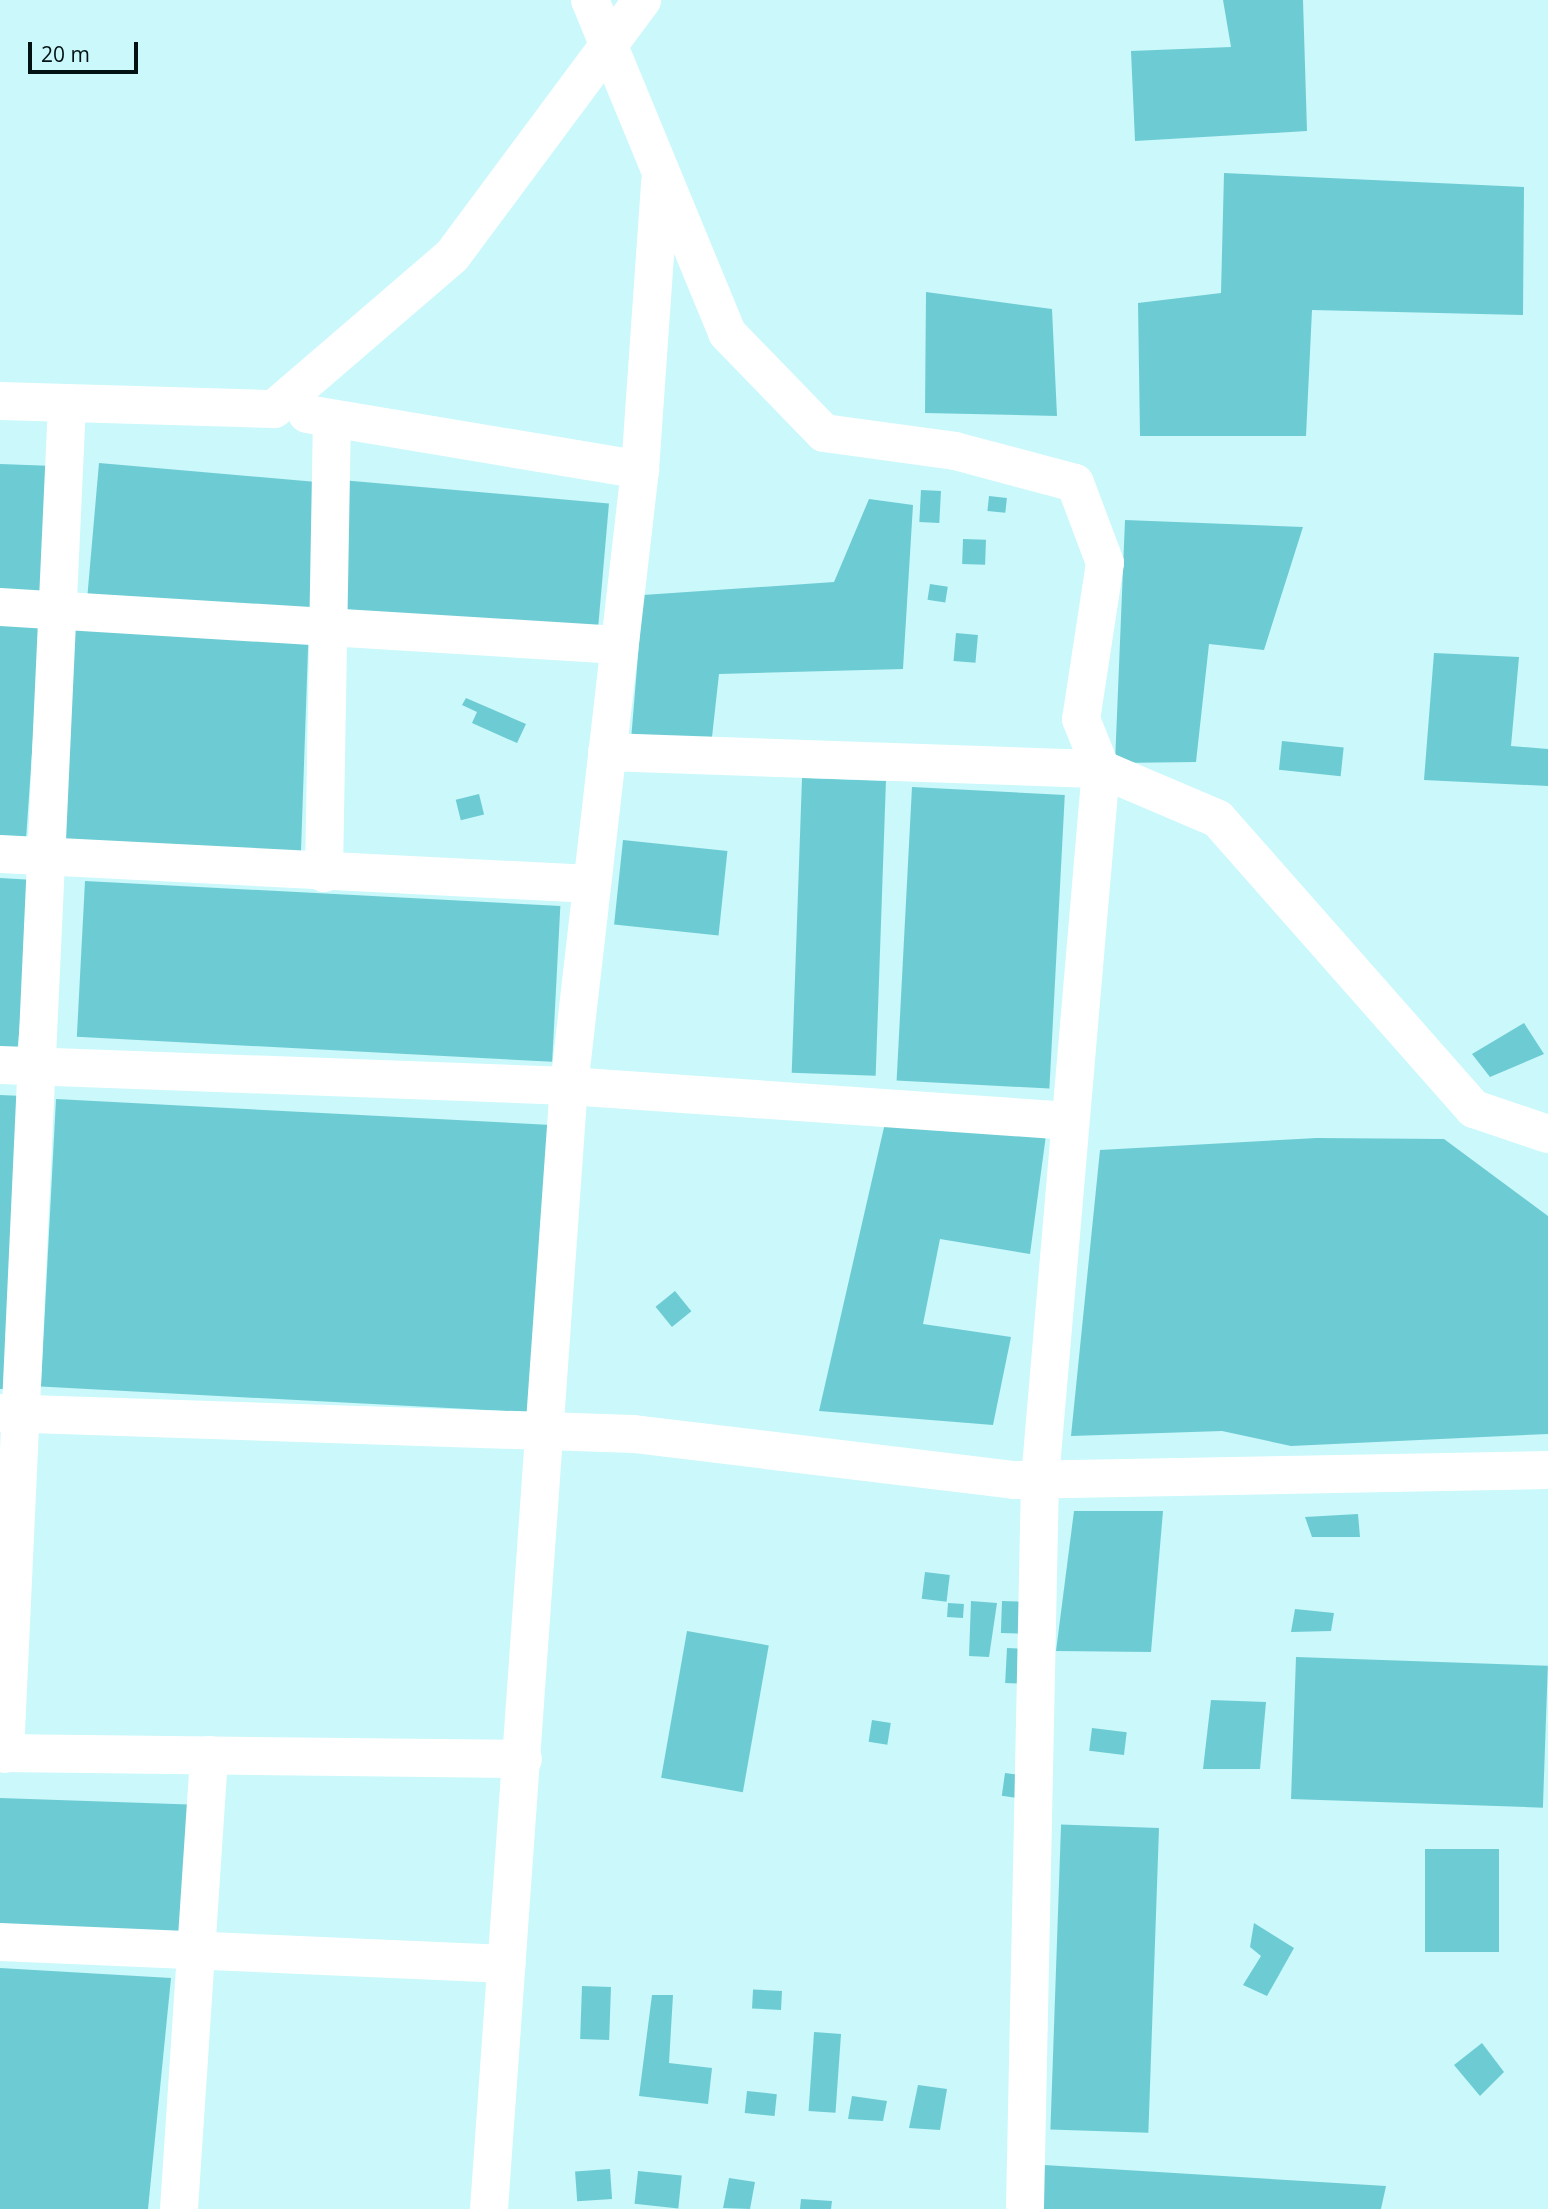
<!DOCTYPE html>
<html>
<head>
<meta charset="utf-8">
<style>
	body { margin:0 }
	#map { position:relative; width:1548px; height:2209px; overflow:hidden; background:#caf8fb; font-family:"Open Sans",sans-serif }
	div>[style] { position:absolute }
	.building>* { inset:0; background:#6dccd3; transform-origin:0 0 }
	.minor>* { height:38px; margin:-19px; padding:0 19px; transform-origin:19px; border-radius:19px; background:#fff }
	span { translate:-50% -50%; white-space:nowrap; text-align:center; line-height:1.15; -webkit-text-stroke:5px #caf8fb; paint-order:stroke }
	.scale { position:absolute; left:28px; top:42px; width:110px; height:32px; box-sizing:border-box; border:4px solid #021213; border-top:0; padding-left:9px; font-size:21px; line-height:24px; white-space:nowrap; color:#021213; -webkit-text-stroke:5px #caf8fb; paint-order:stroke }
</style>
</head>
<body>
<div id="map">
	<div class="building">
		<i style="clip-path:polygon(1223px 0,1303px 0,1307px 131px,1135px 141px,1131px 51px,1231px 47px)"></i>
		<i style="clip-path:polygon(1224px 173px,1524px 187px,1523px 315px,1312px 310px,1306px 436px,1140px 436px,1138px 303px,1221px 293px)"></i>
		<i style="clip-path:polygon(926px 292px,1052px 309px,1057px 416px,925px 413px)"></i>
		<i style="left:99px;top:463px;width:230px;height:136px;rotate:5deg"></i>
		<i style="clip-path:polygon(0 464px,54px 466px,40px 602px,0 600px)"></i>
		<i style="left:341px;top:480px;width:269px;height:129px;rotate:5deg"></i>
		<i style="left:921px;top:490px;width:20px;height:32px;rotate:3deg"></i>
		<i style="left:989px;top:496px;width:18px;height:15px;rotate:6deg"></i>
		<i style="clip-path:polygon(869px 499px,913px 505px,903px 669px,719px 674px,712px 737px,631px 740px,643px 595px,834px 582px)"></i>
		<i style="clip-path:polygon(1125px 520px,1303px 527px,1264px 650px,1209px 644px,1196px 762px,1115px 763px)"></i>
		<i style="left:963px;top:539px;width:23px;height:25px;rotate:2deg"></i>
		<i style="left:930px;top:584px;width:18px;height:16px;rotate:9deg"></i>
		<i style="left:72px;top:617px;width:237px;height:229px;rotate:2deg"></i>
		<i style="clip-path:polygon(0 620px,41px 622px,26px 840px,0 838px)"></i>
		<i style="left:956px;top:633px;width:22px;height:28px;rotate:5deg"></i>
		<i style="clip-path:polygon(1434px 653px,1519px 657px,1511px 746px,1548px 749px,1548px 786px,1424px 780px)"></i>
		<i style="clip-path:polygon(466px 698px,526px 724px,517px 743px,472px 723px,477px 712px,462px 705px)"></i>
		<i style="left:1282px;top:741px;width:62px;height:29px;rotate:6deg"></i>
		<i style="left:802px;top:778px;width:84px;height:295px;rotate:2deg"></i>
		<i style="left:912px;top:787px;width:153px;height:294px;rotate:3deg"></i>
		<i style="left:479px;top:794px;width:21px;height:24px;rotate:76deg"></i>
		<i style="left:623px;top:840px;width:105px;height:85px;rotate:6deg"></i>
		<i style="clip-path:polygon(0 878px,34px 880px,17px 1054px,0 1053px)"></i>
		<i style="left:85px;top:881px;width:476px;height:156px;rotate:3deg"></i>
		<i style="clip-path:polygon(1524px 1023px,1544px 1054px,1490px 1077px,1472px 1054px)"></i>
		<i style="clip-path:polygon(0 1095px,23px 1096px,3px 1389px,0 1389px)"></i>
		<i style="left:56px;top:1099px;width:496px;height:288px;rotate:3deg"></i>
		<i style="clip-path:polygon(885px 1123px,1046px 1135px,1030px 1254px,940px 1239px,923px 1324px,1011px 1337px,993px 1425px,819px 1411px)"></i>
		<i style="clip-path:polygon(1317px 1138px,1444px 1139px,1548px 1216px,1548px 1434px,1291px 1446px,1222px 1431px,1071px 1436px,1100px 1150px)"></i>
		<i style="left:675px;top:1291px;width:26px;height:25px;rotate:51deg"></i>
		<i style="clip-path:polygon(1074px 1511px,1163px 1511px,1151px 1652px,1056px 1651px)"></i>
		<i style="clip-path:polygon(1358px 1514px,1360px 1537px,1312px 1537px,1305px 1517px)"></i>
		<i style="left:925px;top:1572px;width:25px;height:27px;rotate:7deg"></i>
		<i style="clip-path:polygon(971px 1601px,997px 1603px,989px 1657px,969px 1656px)"></i>
		<i style="left:1002px;top:1601px;width:25px;height:32px;rotate:2deg"></i>
		<i style="left:948px;top:1603px;width:16px;height:14px;rotate:4deg"></i>
		<i style="clip-path:polygon(1295px 1609px,1334px 1613px,1331px 1631px,1291px 1632px)"></i>
		<i style="left:687px;top:1631px;width:83px;height:149px;rotate:10deg"></i>
		<i style="left:1007px;top:1648px;width:17px;height:35px;rotate:3deg"></i>
		<i style="left:1296px;top:1657px;width:252px;height:142px;rotate:2deg"></i>
		<i style="clip-path:polygon(1211px 1700px,1266px 1702px,1260px 1769px,1203px 1769px)"></i>
		<i style="left:872px;top:1720px;width:19px;height:22px;rotate:9deg"></i>
		<i style="left:1092px;top:1728px;width:35px;height:23px;rotate:7deg"></i>
		<i style="left:1005px;top:1773px;width:14px;height:23px;rotate:8deg"></i>
		<i style="left:0;top:1798px;width:189px;height:142px;rotate:2deg"></i>
		<i style="left:1159px;top:1828px;width:305px;height:98px;rotate:92deg"></i>
		<i style="left:1425px;top:1849px;width:74px;height:103px"></i>
		<i style="clip-path:polygon(1254px 1923px,1294px 1948px,1267px 1996px,1243px 1985px,1261px 1956px,1250px 1947px)"></i>
		<i style="clip-path:polygon(0 1968px,171px 1978px,148px 2209px,0 2209px)"></i>
		<i style="left:582px;top:1986px;width:29px;height:53px;rotate:2deg"></i>
		<i style="left:782px;top:1991px;width:19px;height:29px;rotate:93deg"></i>
		<i style="clip-path:polygon(652px 1995px,673px 1995px,669px 2063px,712px 2068px,708px 2104px,639px 2096px)"></i>
		<i style="left:841px;top:2034px;width:79px;height:27px;rotate:94deg"></i>
		<i style="clip-path:polygon(1482px 2043px,1504px 2072px,1480px 2096px,1454px 2065px)"></i>
		<i style="clip-path:polygon(918px 2085px,947px 2089px,940px 2130px,909px 2128px)"></i>
		<i style="left:747px;top:2091px;width:30px;height:22px;rotate:6deg"></i>
		<i style="clip-path:polygon(852px 2096px,887px 2101px,883px 2121px,848px 2119px)"></i>
		<i style="clip-path:polygon(1044px 2165px,1386px 2186px,1381px 2209px,1043px 2209px)"></i>
		<i style="left:610px;top:2169px;width:30px;height:35px;rotate:86deg"></i>
		<i style="left:638px;top:2171px;width:44px;height:33px;rotate:6deg"></i>
		<i style="clip-path:polygon(729px 2178px,755px 2182px,750px 2209px,723px 2208px)"></i>
		<i style="clip-path:polygon(801px 2199px,832px 2201px,831px 2209px,800px 2209px)"></i>
	</div>
	<div class="minor">
		<i style="left:590px;top:0;width:360px;rotate:67.6deg"></i>
		<i style="left:727px;top:333px;width:139px;rotate:45.9deg"></i>
		<i style="left:824px;top:433px;width:132px;rotate:7.8deg"></i>
		<i style="left:955px;top:451px;width:124px;rotate:14.9deg"></i>
		<i style="left:1075px;top:483px;width:85px;rotate:69.4deg"></i>
		<i style="left:1105px;top:563px;width:158px;rotate:98.7deg"></i>
		<i style="left:1081px;top:719px;width:54px;rotate:68.2deg"></i>
		<i style="left:1101px;top:769px;width:127px;rotate:23.1deg"></i>
		<i style="left:1218px;top:819px;width:387px;rotate:48.6deg"></i>
		<i style="left:1474px;top:1109px;width:78px;rotate:18.7deg"></i>
		<i style="left:0;top:401px;width:274px;rotate:1.7deg"></i>
		<i style="left:274px;top:409px;width:235px;rotate:-40.7deg"></i>
		<i style="left:452px;top:256px;width:319px;rotate:-53.4deg"></i>
		<i style="left:307px;top:414px;width:338px;rotate:9.5deg"></i>
		<i style="left:0;top:607px;width:620px;rotate:3.51deg"></i>
		<i style="left:607px;top:752px;width:494px;rotate:2deg"></i>
		<i style="left:1101px;top:769px;width:713px;rotate:94.91deg"></i>
		<i style="left:1040px;top:1479px;width:730px;rotate:91.18deg"></i>
		<i style="left:0;top:854px;width:592px;rotate:2.91deg"></i>
		<i style="left:324px;top:873px;width:454px;rotate:-89deg"></i>
		<i style="left:0;top:1065px;width:569px;rotate:2.11deg"></i>
		<i style="left:569px;top:1086px;width:620px;rotate:-83.43deg"></i>
		<i style="left:640px;top:470px;width:290px;rotate:-86deg"></i>
		<i style="left:0;top:1413px;width:634px;rotate:1.9deg"></i>
		<i style="left:634px;top:1434px;width:383px;rotate:6.9deg"></i>
		<i style="left:1014px;top:1480px;width:534px;rotate:-1.07deg"></i>
		<i style="left:0;top:1753px;width:523px;rotate:0.66deg"></i>
		<i style="left:5px;top:1754px;width:1352px;rotate:-87.37deg"></i>
		<i style="left:0;top:1942px;width:507px;rotate:2.48deg"></i>
		<i style="left:179px;top:2209px;width:455px;rotate:-86.2deg"></i>
		<i style="left:489px;top:2209px;width:1126px;rotate:-85.93deg"></i>
		<i style="left:569px;top:1086px;width:502px;rotate:4deg"></i>
	</div>
	<div class="scale">20 m</div>
</div>
</body>
</html>
